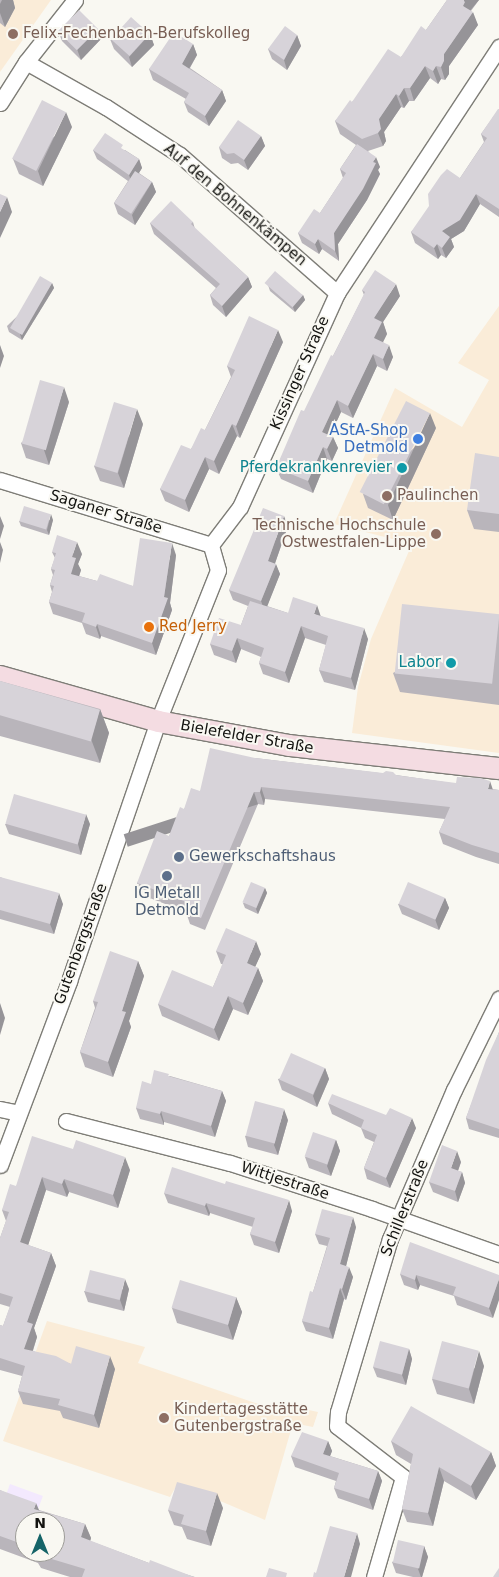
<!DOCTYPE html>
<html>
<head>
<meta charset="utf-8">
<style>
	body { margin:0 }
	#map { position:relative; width:499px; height:1577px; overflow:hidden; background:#f9f8f2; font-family:"DejaVu Sans",sans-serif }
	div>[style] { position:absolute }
	.industrial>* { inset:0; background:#f3e9fe; transform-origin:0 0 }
	.education>* { inset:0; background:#faecd8 }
	.roads { filter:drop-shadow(1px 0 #7e7d77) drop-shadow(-1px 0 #7e7d77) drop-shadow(0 1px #7e7d77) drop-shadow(0 -1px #7e7d77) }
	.street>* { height:15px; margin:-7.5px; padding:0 7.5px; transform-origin:7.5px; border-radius:7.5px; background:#fff }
	.secondary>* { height:21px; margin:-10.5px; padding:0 10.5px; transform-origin:10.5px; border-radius:10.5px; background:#f4dce2 }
	.wall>* { inset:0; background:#b9b5bb }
	.shaded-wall>* { inset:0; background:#969498; transform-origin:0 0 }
	.building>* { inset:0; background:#d7d3d9; transform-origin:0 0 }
	.dots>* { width:14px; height:14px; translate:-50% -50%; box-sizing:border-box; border:2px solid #f9f8f2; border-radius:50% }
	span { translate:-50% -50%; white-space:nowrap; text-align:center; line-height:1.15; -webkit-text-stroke:4px #f9f8f2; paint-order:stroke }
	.education-label { font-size:15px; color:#785e54 }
	.left { translate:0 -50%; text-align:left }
	.right { translate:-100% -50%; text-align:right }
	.street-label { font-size:15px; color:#131310 }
	.shop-label { font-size:15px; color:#366cbe }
	.culture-label { font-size:15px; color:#0d838f }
	.food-label { font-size:15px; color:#c56008 }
	.service-label { font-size:15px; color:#4e5e75 }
	.north { position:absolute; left:15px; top:1512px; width:50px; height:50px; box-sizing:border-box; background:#f9f8f2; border:1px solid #9d9c98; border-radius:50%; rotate:0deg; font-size:14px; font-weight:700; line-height:20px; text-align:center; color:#131310 }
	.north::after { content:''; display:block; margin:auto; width:18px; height:22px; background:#156468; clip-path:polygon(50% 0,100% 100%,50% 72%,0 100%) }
</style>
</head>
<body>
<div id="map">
	<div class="industrial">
		<i style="left:10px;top:1484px;width:35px;height:19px;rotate:20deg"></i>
	</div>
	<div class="education">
		<i style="clip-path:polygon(0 0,51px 0,0 72px)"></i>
		<i style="clip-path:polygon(499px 306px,499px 753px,352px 733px,358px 687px,371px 639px,412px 544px,334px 524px,395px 388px,462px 427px,489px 380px,458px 363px)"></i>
		<i style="clip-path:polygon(47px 1321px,145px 1347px,138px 1363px,279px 1411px,281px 1404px,318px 1412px,313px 1427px,293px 1423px,265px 1520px,178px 1483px,170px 1497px,3px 1441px)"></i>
	</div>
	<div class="roads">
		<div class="street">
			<i style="left:26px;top:62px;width:92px;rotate:29.4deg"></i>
			<i style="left:106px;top:107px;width:88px;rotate:33deg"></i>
			<i style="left:180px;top:155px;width:209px;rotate:41.3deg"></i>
			<i style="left:0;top:103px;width:49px;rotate:-57.6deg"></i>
			<i style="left:26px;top:62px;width:79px;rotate:-51.7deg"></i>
			<i style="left:0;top:480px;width:221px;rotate:17.1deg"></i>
			<i style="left:0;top:1109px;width:19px;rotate:12deg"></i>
			<i style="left:66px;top:1121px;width:169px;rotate:14.4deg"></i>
			<i style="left:230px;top:1163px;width:149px;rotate:17.9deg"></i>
			<i style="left:372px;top:1209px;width:135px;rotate:19.5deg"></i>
			<i style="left:0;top:1165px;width:197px;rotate:-69.4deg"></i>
			<i style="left:69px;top:981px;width:275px;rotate:-71.1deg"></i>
			<i style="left:158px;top:721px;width:162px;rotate:-68.3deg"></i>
			<i style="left:218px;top:570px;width:26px;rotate:-106deg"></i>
			<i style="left:211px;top:545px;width:48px;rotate:-52.7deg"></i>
			<i style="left:240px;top:507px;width:235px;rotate:-65.6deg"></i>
			<i style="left:337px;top:293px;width:295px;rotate:-56.6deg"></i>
			<i style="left:374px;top:1577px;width:104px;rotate:-73.8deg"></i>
			<i style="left:403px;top:1477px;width:83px;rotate:-142.3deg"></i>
			<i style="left:337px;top:1426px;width:14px;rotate:-86deg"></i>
			<i style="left:338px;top:1412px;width:181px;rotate:-73.3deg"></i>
			<i style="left:390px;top:1239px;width:162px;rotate:-66.8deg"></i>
			<i style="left:454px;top:1090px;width:102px;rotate:-63.7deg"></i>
		</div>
		<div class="secondary">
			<i style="left:0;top:676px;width:164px;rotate:15.9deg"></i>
			<i style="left:158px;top:721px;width:133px;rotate:10.4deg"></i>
			<i style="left:289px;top:745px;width:211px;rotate:6.3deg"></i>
		</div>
	</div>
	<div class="wall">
		<i style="clip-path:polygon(0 0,13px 0,15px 8px,5px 27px,0 23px)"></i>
		<i style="clip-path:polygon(447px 0,479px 0,471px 11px,478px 25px,449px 66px,449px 74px,445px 80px,441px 79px,438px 84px,430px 78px,414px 101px,409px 101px,404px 108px,401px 107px,384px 132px,386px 141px,383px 146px,368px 151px,380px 167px,378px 170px,380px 174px,367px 200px,338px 244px,339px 261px,322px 249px,319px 254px,302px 243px,298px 233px,320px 213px,343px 178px,340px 169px,356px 145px,340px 134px,335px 121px,352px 102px,401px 57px,426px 30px)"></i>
		<i style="clip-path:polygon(98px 29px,101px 39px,81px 60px,62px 41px,58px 31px)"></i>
		<i style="clip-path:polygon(150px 34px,154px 45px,132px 67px,114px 49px,110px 39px)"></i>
		<i style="clip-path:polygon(297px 35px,301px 46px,287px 70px,272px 59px,268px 49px)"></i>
		<i style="clip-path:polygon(193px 44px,197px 55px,190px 68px,222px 90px,226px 101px,209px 126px,188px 112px,184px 102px,186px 99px,153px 80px,149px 69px)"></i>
		<i style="clip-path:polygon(499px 109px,499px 217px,480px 204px,464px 231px,451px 239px,454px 247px,446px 258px,441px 255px,438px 259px,415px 243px,411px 232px,460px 178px,484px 142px,481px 134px)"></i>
		<i style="clip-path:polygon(72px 127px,43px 186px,19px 174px,13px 159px)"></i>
		<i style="clip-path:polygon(261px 136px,265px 146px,248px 170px,238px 163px,231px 164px,222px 158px,219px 147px)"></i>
		<i style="clip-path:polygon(93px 150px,125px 150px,139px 159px,142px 168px,139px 173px,152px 182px,156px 192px,135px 225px,118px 214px,114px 203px,128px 181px,97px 159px)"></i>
		<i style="clip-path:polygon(193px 222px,195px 229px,248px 277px,252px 287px,226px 317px,213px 305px,210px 295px,216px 288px,154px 234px,150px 223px)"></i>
		<i style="clip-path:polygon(52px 283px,54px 288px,22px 340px,9px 332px,7px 326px)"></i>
		<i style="clip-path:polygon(268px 285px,303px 295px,305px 300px,295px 312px,270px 291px)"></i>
		<i style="clip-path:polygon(362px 290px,400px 296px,383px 322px,387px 334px,383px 342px,393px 357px,387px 371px,377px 366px,353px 418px,341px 412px,330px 435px,333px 437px,338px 448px,332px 461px,327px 459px,313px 493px,281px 479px,276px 468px,333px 356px,364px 295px)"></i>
		<i style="clip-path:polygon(283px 342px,240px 438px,237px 436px,219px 474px,209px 469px,189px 512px,165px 501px,160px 489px,191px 449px,205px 430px,231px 377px,227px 366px)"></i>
		<i style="clip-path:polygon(69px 402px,49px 465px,26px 458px,21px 443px)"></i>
		<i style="clip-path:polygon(143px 424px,124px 488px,100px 481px,94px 466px)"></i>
		<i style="clip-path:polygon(436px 428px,393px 520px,368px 508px,363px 494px)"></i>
		<i style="clip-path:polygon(499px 457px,499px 532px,474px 529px,467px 510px)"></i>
		<i style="clip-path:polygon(53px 520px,49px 535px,21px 526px,19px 521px)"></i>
		<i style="clip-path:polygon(288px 526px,275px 563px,280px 574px,267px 606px,288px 613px,321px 616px,368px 639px,355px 690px,324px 682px,319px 670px,326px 645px,305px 638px,289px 683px,263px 674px,259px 663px,261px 657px,241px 649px,236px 663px,214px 655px,210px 644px,241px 625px,248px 606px,233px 600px,229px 590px)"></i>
		<i style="clip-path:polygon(52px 552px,82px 554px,78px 564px,81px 570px,79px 576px,97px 581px,133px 586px,176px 555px,170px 603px,172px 610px,156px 655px,101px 636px,100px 639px,86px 634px,82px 623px,53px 614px,49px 602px,52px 592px,50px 585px,53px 575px,51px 569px,55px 558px)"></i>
		<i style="clip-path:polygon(499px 615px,499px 705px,400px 692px,393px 673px)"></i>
		<i style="clip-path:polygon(0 681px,100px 709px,109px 733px,100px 763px,0 736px)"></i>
		<i style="clip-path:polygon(255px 758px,396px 775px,499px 790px,499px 864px,476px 857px,443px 844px,439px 832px,445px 819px,265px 799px,264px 805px,258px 804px,205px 930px,190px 924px,186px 912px,142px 895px,137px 883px,169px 836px,184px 809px,200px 791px)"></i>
		<i style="clip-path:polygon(5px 824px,90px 824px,81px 855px,9px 834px)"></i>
		<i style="clip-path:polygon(0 877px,63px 904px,54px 934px,0 919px)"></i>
		<i style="clip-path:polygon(265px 888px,267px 893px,258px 914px,245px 908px,243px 903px)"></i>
		<i style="clip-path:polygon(445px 898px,449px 908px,439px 930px,402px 914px,398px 904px)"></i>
		<i style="clip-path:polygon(216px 951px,261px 954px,255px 967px,258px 968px,263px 981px,248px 1015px,233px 1009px,219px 1041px,162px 1016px,158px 1004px,213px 987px,223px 964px,221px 964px)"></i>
		<i style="clip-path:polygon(138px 961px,144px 976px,129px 1021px,131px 1027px,113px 1077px,85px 1067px,80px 1052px,95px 1008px,93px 1001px)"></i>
		<i style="clip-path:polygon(499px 1032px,499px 1138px,469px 1129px,466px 1118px)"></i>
		<i style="clip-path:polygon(325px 1068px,329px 1079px,317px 1107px,282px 1090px,278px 1079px)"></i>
		<i style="clip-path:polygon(170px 1076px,222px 1091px,226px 1101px,215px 1137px,164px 1122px,164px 1125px,140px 1119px,136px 1108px,151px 1084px)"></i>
		<i style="clip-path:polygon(328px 1103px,416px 1128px,390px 1188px,367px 1179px,364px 1168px,374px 1142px,365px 1138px,361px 1128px,332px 1114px)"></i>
		<i style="clip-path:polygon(288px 1120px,278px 1155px,248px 1147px,245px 1136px)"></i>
		<i style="clip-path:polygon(336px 1140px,340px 1151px,331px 1176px,309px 1168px,305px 1157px)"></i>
		<i style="clip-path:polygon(73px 1149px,130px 1170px,118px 1208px,69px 1192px,67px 1197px,46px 1190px,28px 1245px,51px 1253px,56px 1266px,34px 1328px,37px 1337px,33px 1351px,71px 1364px,115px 1369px,99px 1428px,63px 1418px,60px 1411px,23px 1404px,18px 1391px,22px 1376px,0 1370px,0 1325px,3px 1326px,10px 1307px,0 1304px,0 1238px,6px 1221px,2px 1210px,16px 1186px)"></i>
		<i style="clip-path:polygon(461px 1162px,458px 1171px,462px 1172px,465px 1183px,458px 1202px,433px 1192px,429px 1182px)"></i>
		<i style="clip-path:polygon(164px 1193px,292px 1211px,279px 1253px,254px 1245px,250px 1234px,253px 1227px,210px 1213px,209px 1216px,168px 1203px)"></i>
		<i style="clip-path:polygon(356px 1227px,346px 1266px,353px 1277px,346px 1300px,344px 1299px,333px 1339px,306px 1331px,302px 1321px,313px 1292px,327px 1246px,319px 1244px,315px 1234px)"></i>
		<i style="clip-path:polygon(400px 1274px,499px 1275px,493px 1318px,457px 1305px,454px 1296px,420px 1285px,418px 1290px,404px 1285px)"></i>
		<i style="clip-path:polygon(129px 1289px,124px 1311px,88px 1302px,84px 1291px)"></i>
		<i style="clip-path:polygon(236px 1297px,242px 1312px,233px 1340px,177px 1323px,172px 1308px)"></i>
		<i style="clip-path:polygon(409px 1349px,412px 1359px,406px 1385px,377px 1377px,373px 1367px)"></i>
		<i style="clip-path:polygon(484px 1366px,474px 1404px,437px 1394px,432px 1379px)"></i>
		<i style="clip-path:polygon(328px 1441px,332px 1451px,330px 1456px,378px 1471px,382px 1481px,373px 1510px,338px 1498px,334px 1488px,336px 1481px,295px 1467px,291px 1456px)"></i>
		<i style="clip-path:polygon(391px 1441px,491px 1452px,496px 1466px,476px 1500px,444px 1481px,433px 1526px,407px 1522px,402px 1509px,411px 1464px,396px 1455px)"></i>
		<i style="clip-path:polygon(evenodd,0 1490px,39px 1510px,85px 1524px,91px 1538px,90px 1541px,149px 1563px,195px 1577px,70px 1577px,41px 1568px,38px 1563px,0 1549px,0 1490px,25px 1522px,55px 1552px,25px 1552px,25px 1522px)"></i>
		<i style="clip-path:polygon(223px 1508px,211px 1546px,187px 1539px,182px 1527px,174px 1525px,168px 1510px)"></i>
		<i style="clip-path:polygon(424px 1546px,428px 1557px,422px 1577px,413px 1577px,396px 1573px,392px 1562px)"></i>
	</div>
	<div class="shaded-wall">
		<i style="clip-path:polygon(2px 0,13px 0,15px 8px,5px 27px,0 13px,0 4px)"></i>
		<i style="clip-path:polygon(464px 0,479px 0,469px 12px,463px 6px)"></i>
		<i style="clip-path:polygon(473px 12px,478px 25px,449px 66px,449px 74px,445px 80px,441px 67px,444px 54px)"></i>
		<i style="clip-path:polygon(98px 29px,101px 39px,81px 60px,77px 49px)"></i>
		<i style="clip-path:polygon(150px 34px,154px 45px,132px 67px,129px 57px)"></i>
		<i style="clip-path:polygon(297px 35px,301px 46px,287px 70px,284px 60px)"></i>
		<i style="clip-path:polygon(193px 44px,197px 55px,186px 74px,182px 64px)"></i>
		<i style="clip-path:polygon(425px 66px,430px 78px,414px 101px,410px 88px)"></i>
		<i style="clip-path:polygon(436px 66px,441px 79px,438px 84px,433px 71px)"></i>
		<i style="clip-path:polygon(404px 88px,409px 101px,404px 108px,399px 96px)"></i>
		<i style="clip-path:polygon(222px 90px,226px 101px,209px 126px,205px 116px)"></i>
		<i style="clip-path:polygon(396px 94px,401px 107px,384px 132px,386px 141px,383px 146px,378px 133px,379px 119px)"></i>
		<i style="clip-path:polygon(66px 112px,72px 127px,43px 186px,38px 171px)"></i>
		<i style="clip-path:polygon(261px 136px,265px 146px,248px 170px,244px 160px)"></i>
		<i style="clip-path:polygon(376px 157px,380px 167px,378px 170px,380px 174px,367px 200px,338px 244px,339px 261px,335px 251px,334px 233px)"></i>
		<i style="clip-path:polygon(139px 159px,142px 168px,132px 184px,129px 175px)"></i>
		<i style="clip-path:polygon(152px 182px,156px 192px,135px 225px,132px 215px)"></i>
		<i style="clip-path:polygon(476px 194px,480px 204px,464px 231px,451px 239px,454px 247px,446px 258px,442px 248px,442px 231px)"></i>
		<i style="clip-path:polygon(7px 197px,12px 212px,0 238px,0 212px)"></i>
		<i style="clip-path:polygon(318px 239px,322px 249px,319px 254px,315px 244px)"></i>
		<i style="clip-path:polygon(437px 244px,441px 255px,438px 259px,434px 248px)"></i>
		<i style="clip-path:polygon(248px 277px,252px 287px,226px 317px,222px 306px)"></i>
		<i style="clip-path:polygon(52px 283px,54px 288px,22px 340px,20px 334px)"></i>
		<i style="clip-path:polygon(396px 284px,400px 296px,383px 322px,387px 334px,379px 350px,374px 338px,374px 318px)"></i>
		<i style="clip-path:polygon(303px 295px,305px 300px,295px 312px,293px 307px)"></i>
		<i style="clip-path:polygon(278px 330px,283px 342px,240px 438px,236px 426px)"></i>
		<i style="clip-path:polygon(0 345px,4px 356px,0 368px)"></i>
		<i style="clip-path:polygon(389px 345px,393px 357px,387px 371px,383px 359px)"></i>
		<i style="clip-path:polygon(373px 354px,377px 366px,353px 418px,348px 406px)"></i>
		<i style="clip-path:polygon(64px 387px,69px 402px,49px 465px,44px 450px)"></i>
		<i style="clip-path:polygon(337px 400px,341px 412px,327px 443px,322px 432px)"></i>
		<i style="clip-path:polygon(137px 409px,143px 424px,124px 488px,118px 473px)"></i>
		<i style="clip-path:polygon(430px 413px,436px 428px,393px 520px,388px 505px)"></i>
		<i style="clip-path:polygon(232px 424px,237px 436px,219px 474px,214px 461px)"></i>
		<i style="clip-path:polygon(333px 437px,338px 448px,332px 461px,327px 449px)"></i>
		<i style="clip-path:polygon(323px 447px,327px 459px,313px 493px,308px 481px)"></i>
		<i style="clip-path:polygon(205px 457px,209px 469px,189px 512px,185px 500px)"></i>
		<i style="clip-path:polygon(51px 514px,53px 520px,49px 535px,47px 530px)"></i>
		<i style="clip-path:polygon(0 516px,4px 526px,0 539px)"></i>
		<i style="clip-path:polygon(284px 516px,288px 526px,272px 572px,268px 561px)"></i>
		<i style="clip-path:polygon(0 542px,3px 550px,0 563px)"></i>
		<i style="clip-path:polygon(77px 542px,82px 554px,78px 564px,81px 570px,76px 586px,71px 574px,72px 557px)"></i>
		<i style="clip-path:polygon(172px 543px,176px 555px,170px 603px,172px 610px,156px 655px,152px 643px,164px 597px)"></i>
		<i style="clip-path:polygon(276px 564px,280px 574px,265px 612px,261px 601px)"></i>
		<i style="clip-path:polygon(317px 605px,321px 617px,314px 614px)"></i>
		<i style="clip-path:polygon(97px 624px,101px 636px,100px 639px,96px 627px)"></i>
		<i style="clip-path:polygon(301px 626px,305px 638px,289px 683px,285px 672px)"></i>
		<i style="clip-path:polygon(364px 628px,368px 639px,355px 690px,351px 678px)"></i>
		<i style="clip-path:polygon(237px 638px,241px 649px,236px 663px,232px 651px)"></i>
		<i style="clip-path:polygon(100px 709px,109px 733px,100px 763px,91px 739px)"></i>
		<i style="clip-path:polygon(490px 781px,494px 793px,488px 789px)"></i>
		<i style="clip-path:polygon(261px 787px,265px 799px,264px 805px,260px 792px)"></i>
		<i style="left:254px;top:792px;width:13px;height:137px;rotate:72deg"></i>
		<i style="clip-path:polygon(86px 814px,90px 824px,81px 855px,78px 844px)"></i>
		<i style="clip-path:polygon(265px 888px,267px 893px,258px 914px,256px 909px)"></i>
		<i style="clip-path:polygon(59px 893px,63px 904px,54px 934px,50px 924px)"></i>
		<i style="clip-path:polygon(445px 898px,449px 908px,439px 930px,435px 919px)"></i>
		<i style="clip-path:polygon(256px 941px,261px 954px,251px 976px,247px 963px)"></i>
		<i style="clip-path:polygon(138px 961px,144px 976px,129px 1021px,131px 1027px,113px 1077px,108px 1062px,122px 1011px)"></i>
		<i style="clip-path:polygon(258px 968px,263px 981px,248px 1015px,243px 1003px)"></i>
		<i style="clip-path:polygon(228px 996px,233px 1009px,219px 1041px,214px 1029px)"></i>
		<i style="clip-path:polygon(0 1003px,5px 1018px,0 1035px)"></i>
		<i style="clip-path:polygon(325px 1068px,329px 1079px,317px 1107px,313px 1096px)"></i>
		<i style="clip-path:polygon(222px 1091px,226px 1101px,215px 1137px,211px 1126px)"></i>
		<i style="clip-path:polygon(284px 1109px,288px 1120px,278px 1155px,274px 1145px)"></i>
		<i style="clip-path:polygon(161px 1111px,164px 1122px,164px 1125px,160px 1114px)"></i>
		<i style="clip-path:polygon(412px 1118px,416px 1128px,390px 1188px,386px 1178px)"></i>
		<i style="clip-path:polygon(336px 1140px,340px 1151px,331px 1176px,327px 1166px)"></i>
		<i style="clip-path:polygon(457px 1151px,461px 1162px,455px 1179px,451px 1168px)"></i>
		<i style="clip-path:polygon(125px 1157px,130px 1170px,118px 1208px,113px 1195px)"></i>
		<i style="clip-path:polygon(462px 1172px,465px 1183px,458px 1202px,455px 1191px)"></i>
		<i style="clip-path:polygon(42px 1177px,46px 1190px,25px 1255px,20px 1242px)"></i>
		<i style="clip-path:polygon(64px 1179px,69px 1192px,67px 1197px,62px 1184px)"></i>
		<i style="clip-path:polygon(289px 1200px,292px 1211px,279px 1253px,275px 1242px)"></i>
		<i style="clip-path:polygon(206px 1203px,210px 1213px,209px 1216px,205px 1206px)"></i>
		<i style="clip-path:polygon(353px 1217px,356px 1227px,344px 1274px,340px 1264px)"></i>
		<i style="clip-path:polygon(51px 1253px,56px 1266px,34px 1328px,37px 1337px,29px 1362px,24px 1349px,27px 1322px)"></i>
		<i style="clip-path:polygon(349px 1267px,353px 1277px,346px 1300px,342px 1289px)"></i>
		<i style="clip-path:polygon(416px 1275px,420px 1285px,418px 1290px,415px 1280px)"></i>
		<i style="clip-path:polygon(125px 1279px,129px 1289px,124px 1311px,120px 1300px)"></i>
		<i style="clip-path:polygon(499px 1279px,499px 1300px,493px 1318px,489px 1308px)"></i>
		<i style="clip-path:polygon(340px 1288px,344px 1299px,333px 1339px,329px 1328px)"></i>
		<i style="clip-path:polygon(236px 1297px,242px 1312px,233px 1340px,228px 1325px)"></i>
		<i style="clip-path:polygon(409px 1349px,412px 1359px,406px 1385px,402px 1375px)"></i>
		<i style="clip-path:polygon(479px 1351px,484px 1366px,474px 1404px,469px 1389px)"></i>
		<i style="clip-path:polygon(110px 1356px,115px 1369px,99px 1428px,94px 1415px)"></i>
		<i style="clip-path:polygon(328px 1441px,332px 1451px,327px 1464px,323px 1454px)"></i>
		<i style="clip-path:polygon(491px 1452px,496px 1466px,476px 1500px,471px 1486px)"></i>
		<i style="clip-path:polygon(439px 1467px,444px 1481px,433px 1526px,428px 1513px)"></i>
		<i style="clip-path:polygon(378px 1471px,382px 1481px,373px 1510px,369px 1499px)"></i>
		<i style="clip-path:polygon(217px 1493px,223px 1508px,211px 1546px,206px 1531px)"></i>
		<i style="clip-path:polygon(36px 1503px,42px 1517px,34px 1509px)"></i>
		<i style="clip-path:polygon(85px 1524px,91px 1538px,87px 1552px,81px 1537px)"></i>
		<i style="clip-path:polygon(357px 1533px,360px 1544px,351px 1577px,344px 1577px)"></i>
		<i style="clip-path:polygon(424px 1546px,428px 1557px,422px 1577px,421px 1577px,418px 1569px)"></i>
	</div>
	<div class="building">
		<i style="clip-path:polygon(447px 0,464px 0,464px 1px,465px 2px,463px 6px,473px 12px,444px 54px,444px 61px,441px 67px,436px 66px,433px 71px,425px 66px,410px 88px,404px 88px,399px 96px,396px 94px,379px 119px,381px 129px,378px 133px,362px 139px,335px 121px,350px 100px,352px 102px,388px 49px,401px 57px,421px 26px,426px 30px)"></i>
		<i style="left:79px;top:10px;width:27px;height:30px;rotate:45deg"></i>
		<i style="left:131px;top:17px;width:25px;height:30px;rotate:42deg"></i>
		<i style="clip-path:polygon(285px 26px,297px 35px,284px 60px,268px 49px)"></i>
		<i style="clip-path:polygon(174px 32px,193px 44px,182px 64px,222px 90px,205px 116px,184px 102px,189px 93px,149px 69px)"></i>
		<i style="left:42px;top:100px;width:27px;height:66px;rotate:27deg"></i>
		<i style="clip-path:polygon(498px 109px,499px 109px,499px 209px,476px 194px,460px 220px,442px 231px,450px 237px,442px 248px,437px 244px,434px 248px,411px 232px,429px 206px,428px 194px,441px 175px,447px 169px,460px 178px,487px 138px,481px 134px)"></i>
		<i style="clip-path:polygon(238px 120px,261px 136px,244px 160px,234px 153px,227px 154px,219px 147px)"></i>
		<i style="clip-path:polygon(105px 133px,123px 145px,121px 148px,139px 159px,129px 175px,93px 150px)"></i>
		<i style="clip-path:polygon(357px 144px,376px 157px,373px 162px,376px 163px,363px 189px,334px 233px,335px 251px,318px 239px,315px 244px,298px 233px,314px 209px,320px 213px,346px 173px,340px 169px)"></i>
		<i style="left:135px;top:171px;width:20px;height:38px;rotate:33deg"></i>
		<i style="clip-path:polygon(0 194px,7px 197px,0 212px)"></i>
		<i style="clip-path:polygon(171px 201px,193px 222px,191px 224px,248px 277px,222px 306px,210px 295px,220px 284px,150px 223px)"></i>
		<i style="clip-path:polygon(375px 270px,396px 284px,374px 318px,382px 322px,374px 338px,389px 345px,383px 359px,373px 354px,348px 406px,337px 400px,322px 432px,333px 437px,327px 449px,323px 447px,308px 481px,276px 468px,301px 410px,304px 411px,331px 355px,333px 356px,365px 292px,362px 290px)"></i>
		<i style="left:275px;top:271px;width:37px;height:16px;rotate:41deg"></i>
		<i style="left:40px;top:276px;width:14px;height:60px;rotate:30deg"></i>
		<i style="clip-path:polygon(249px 316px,278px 330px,236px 426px,232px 424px,214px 461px,205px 457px,185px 500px,160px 489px,181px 445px,191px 449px,201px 428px,205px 430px,235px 370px,227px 366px)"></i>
		<i style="left:40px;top:380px;width:25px;height:66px;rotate:16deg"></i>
		<i style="left:406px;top:401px;width:27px;height:102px;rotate:27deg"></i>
		<i style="left:114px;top:402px;width:24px;height:67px;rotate:17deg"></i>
		<i style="clip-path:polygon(475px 453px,499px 457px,499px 514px,467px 510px)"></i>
		<i style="left:24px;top:506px;width:28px;height:16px;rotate:17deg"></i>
		<i style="clip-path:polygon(263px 508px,284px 516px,268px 561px,276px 564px,261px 601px,229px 590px)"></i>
		<i style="clip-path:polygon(57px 535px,77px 542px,72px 557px,76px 558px,71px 574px,97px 581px,100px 574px,133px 586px,140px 538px,172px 543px,164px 597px,168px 598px,152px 643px,97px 624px,96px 627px,82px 622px,85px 613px,49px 602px,54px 586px,50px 585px,55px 570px,51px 569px,56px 553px,52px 552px)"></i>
		<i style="clip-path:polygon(293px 597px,317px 605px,314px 614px,364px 628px,351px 678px,319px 670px,328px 636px,301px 626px,285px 672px,259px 663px,264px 648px,237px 638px,232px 651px,210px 644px,219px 618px,241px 625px,250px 601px,288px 613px)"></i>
		<i style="left:402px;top:604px;width:98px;height:70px;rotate:6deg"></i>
		<i style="left:0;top:681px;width:104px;height:33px;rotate:16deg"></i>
		<i style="clip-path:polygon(210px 748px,255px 758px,383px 773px,386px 771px,393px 772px,396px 775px,402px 776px,456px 783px,457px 777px,480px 778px,490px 781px,488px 789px,499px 790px,499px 853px,472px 845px,439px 832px,450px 807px,261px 787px,260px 792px,254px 792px,201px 918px,186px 912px,189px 903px,137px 883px,157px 831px,169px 836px,180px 807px,184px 809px,191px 788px,200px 791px)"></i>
		<i style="left:14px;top:794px;width:75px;height:31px;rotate:16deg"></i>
		<i style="clip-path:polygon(0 877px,59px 893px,50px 924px,0 910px)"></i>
		<i style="left:251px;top:882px;width:15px;height:22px;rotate:23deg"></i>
		<i style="left:408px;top:882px;width:40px;height:24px;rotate:23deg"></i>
		<i style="clip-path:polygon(226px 928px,256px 941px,247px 963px,258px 968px,243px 1003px,228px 996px,214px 1029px,158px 1004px,172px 970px,213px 987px,226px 955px,216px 951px)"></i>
		<i style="clip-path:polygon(110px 951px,138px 961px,122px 1011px,126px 1012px,108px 1062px,80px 1052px,98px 1002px,93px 1001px)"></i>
		<i style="clip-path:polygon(499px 1032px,499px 1129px,466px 1118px,486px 1060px)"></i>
		<i style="left:291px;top:1053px;width:37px;height:29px;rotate:24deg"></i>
		<i style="clip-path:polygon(154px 1070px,169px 1074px,168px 1076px,222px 1091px,211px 1126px,161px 1111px,160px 1114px,136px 1108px,142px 1081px,151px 1084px)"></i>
		<i style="clip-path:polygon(332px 1094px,386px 1115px,390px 1108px,412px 1118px,386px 1178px,364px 1168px,377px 1135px,361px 1128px,364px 1120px,328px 1103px)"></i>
		<i style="left:255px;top:1101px;width:30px;height:36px;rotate:15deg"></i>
		<i style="left:313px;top:1132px;width:24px;height:26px;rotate:19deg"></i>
		<i style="clip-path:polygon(32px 1136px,73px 1149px,76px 1140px,125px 1157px,113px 1195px,64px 1179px,62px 1184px,42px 1177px,20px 1242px,51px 1253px,27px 1322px,33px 1324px,24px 1349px,56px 1356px,71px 1364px,76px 1346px,110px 1356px,94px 1415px,58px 1405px,60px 1399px,18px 1391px,25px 1366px,0 1358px,0 1325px,3px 1326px,13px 1297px,0 1293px,0 1238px,9px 1212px,2px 1210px,10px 1184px,16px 1186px)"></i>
		<i style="clip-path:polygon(442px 1145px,457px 1151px,451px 1168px,462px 1172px,455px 1191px,429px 1182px)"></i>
		<i style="clip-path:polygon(172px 1167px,225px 1184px,226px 1181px,289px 1200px,275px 1242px,250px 1234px,255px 1218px,206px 1203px,205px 1206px,164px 1193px)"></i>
		<i style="clip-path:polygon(322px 1209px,353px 1217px,340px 1264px,349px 1267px,342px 1289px,340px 1288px,329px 1328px,302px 1321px,310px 1291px,313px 1292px,330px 1238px,315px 1234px)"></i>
		<i style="clip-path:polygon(410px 1242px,499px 1275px,499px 1279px,489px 1308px,453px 1295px,456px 1287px,416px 1275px,415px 1280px,400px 1274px)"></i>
		<i style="left:90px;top:1270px;width:36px;height:22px;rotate:14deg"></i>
		<i style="left:180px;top:1280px;width:59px;height:29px;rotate:17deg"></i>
		<i style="left:380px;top:1341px;width:30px;height:27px;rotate:15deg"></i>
		<i style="left:442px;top:1341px;width:38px;height:39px;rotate:15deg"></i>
		<i style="clip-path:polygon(411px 1406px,491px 1452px,471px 1486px,439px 1467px,428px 1513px,402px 1509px,413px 1454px,391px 1441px)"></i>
		<i style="clip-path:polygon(302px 1432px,328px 1441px,323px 1454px,378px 1471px,369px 1499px,334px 1488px,339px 1473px,291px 1456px)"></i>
		<i style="clip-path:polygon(177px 1482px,217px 1493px,206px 1531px,181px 1524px,184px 1515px,168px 1510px)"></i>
		<i style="clip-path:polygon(0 1490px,36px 1503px,34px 1509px,85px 1524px,81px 1537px,149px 1563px,150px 1560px,194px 1577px,82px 1577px,85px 1569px,35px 1554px,36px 1552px,55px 1552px,55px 1522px,25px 1522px,25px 1545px,0 1536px)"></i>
		<i style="clip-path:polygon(330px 1526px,357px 1533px,344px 1577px,313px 1577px,314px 1572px,316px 1573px)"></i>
		<i style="left:398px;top:1540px;width:27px;height:23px;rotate:13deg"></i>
		<i style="clip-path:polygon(269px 1568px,287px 1573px,286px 1577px,266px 1577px)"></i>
		<i style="clip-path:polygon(499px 1568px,499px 1577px,493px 1577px)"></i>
	</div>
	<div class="dots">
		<i style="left:13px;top:34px;background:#8d6e63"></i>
		<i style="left:418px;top:439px;background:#3f7fe0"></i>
		<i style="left:402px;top:468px;background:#0f9aa8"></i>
		<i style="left:387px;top:496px;background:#8d6e63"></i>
		<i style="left:436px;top:534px;background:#8d6e63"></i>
		<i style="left:149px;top:627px;background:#e8710a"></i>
		<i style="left:451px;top:663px;background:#0f9aa8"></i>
		<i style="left:179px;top:857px;background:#5c6f8a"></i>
		<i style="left:167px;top:876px;background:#5c6f8a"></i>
		<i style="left:164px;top:1418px;background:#8d6e63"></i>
	</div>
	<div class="education-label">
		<span class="left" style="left:23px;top:34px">Felix-Fechenbach-Berufskolleg</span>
		<span class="left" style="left:397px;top:496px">Paulinchen</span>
		<span class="right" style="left:426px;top:534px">Technische Hochschule<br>Ostwestfalen-Lippe</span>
		<span class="left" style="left:174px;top:1418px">Kindertagesstätte<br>Gutenbergstraße</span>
	</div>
	<div class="street-label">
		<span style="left:235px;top:205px;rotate:40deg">Auf den Bohnenkämpen</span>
		<span style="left:300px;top:373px;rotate:-66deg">Kissinger Straße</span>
		<span style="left:106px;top:512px;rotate:17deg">Saganer Straße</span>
		<span style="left:247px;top:737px;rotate:10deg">Bielefelder Straße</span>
		<span style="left:81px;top:944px;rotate:-70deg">Gutenbergstraße</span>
		<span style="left:285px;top:1181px;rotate:18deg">Wittjestraße</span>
		<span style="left:405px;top:1208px;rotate:-68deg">Schillerstraße</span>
	</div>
	<div class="shop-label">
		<span class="right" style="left:408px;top:439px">AStA-Shop<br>Detmold</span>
	</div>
	<div class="culture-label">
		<span class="right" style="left:392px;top:468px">Pferdekrankenrevier</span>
		<span class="right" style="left:441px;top:663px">Labor</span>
	</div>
	<div class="food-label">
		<span class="left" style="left:159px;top:627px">Red Jerry</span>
	</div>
	<div class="service-label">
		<span class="left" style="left:189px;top:857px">Gewerkschaftshaus</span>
		<span style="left:167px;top:902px">IG Metall<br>Detmold</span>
	</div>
	<div class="north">N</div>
</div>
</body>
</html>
